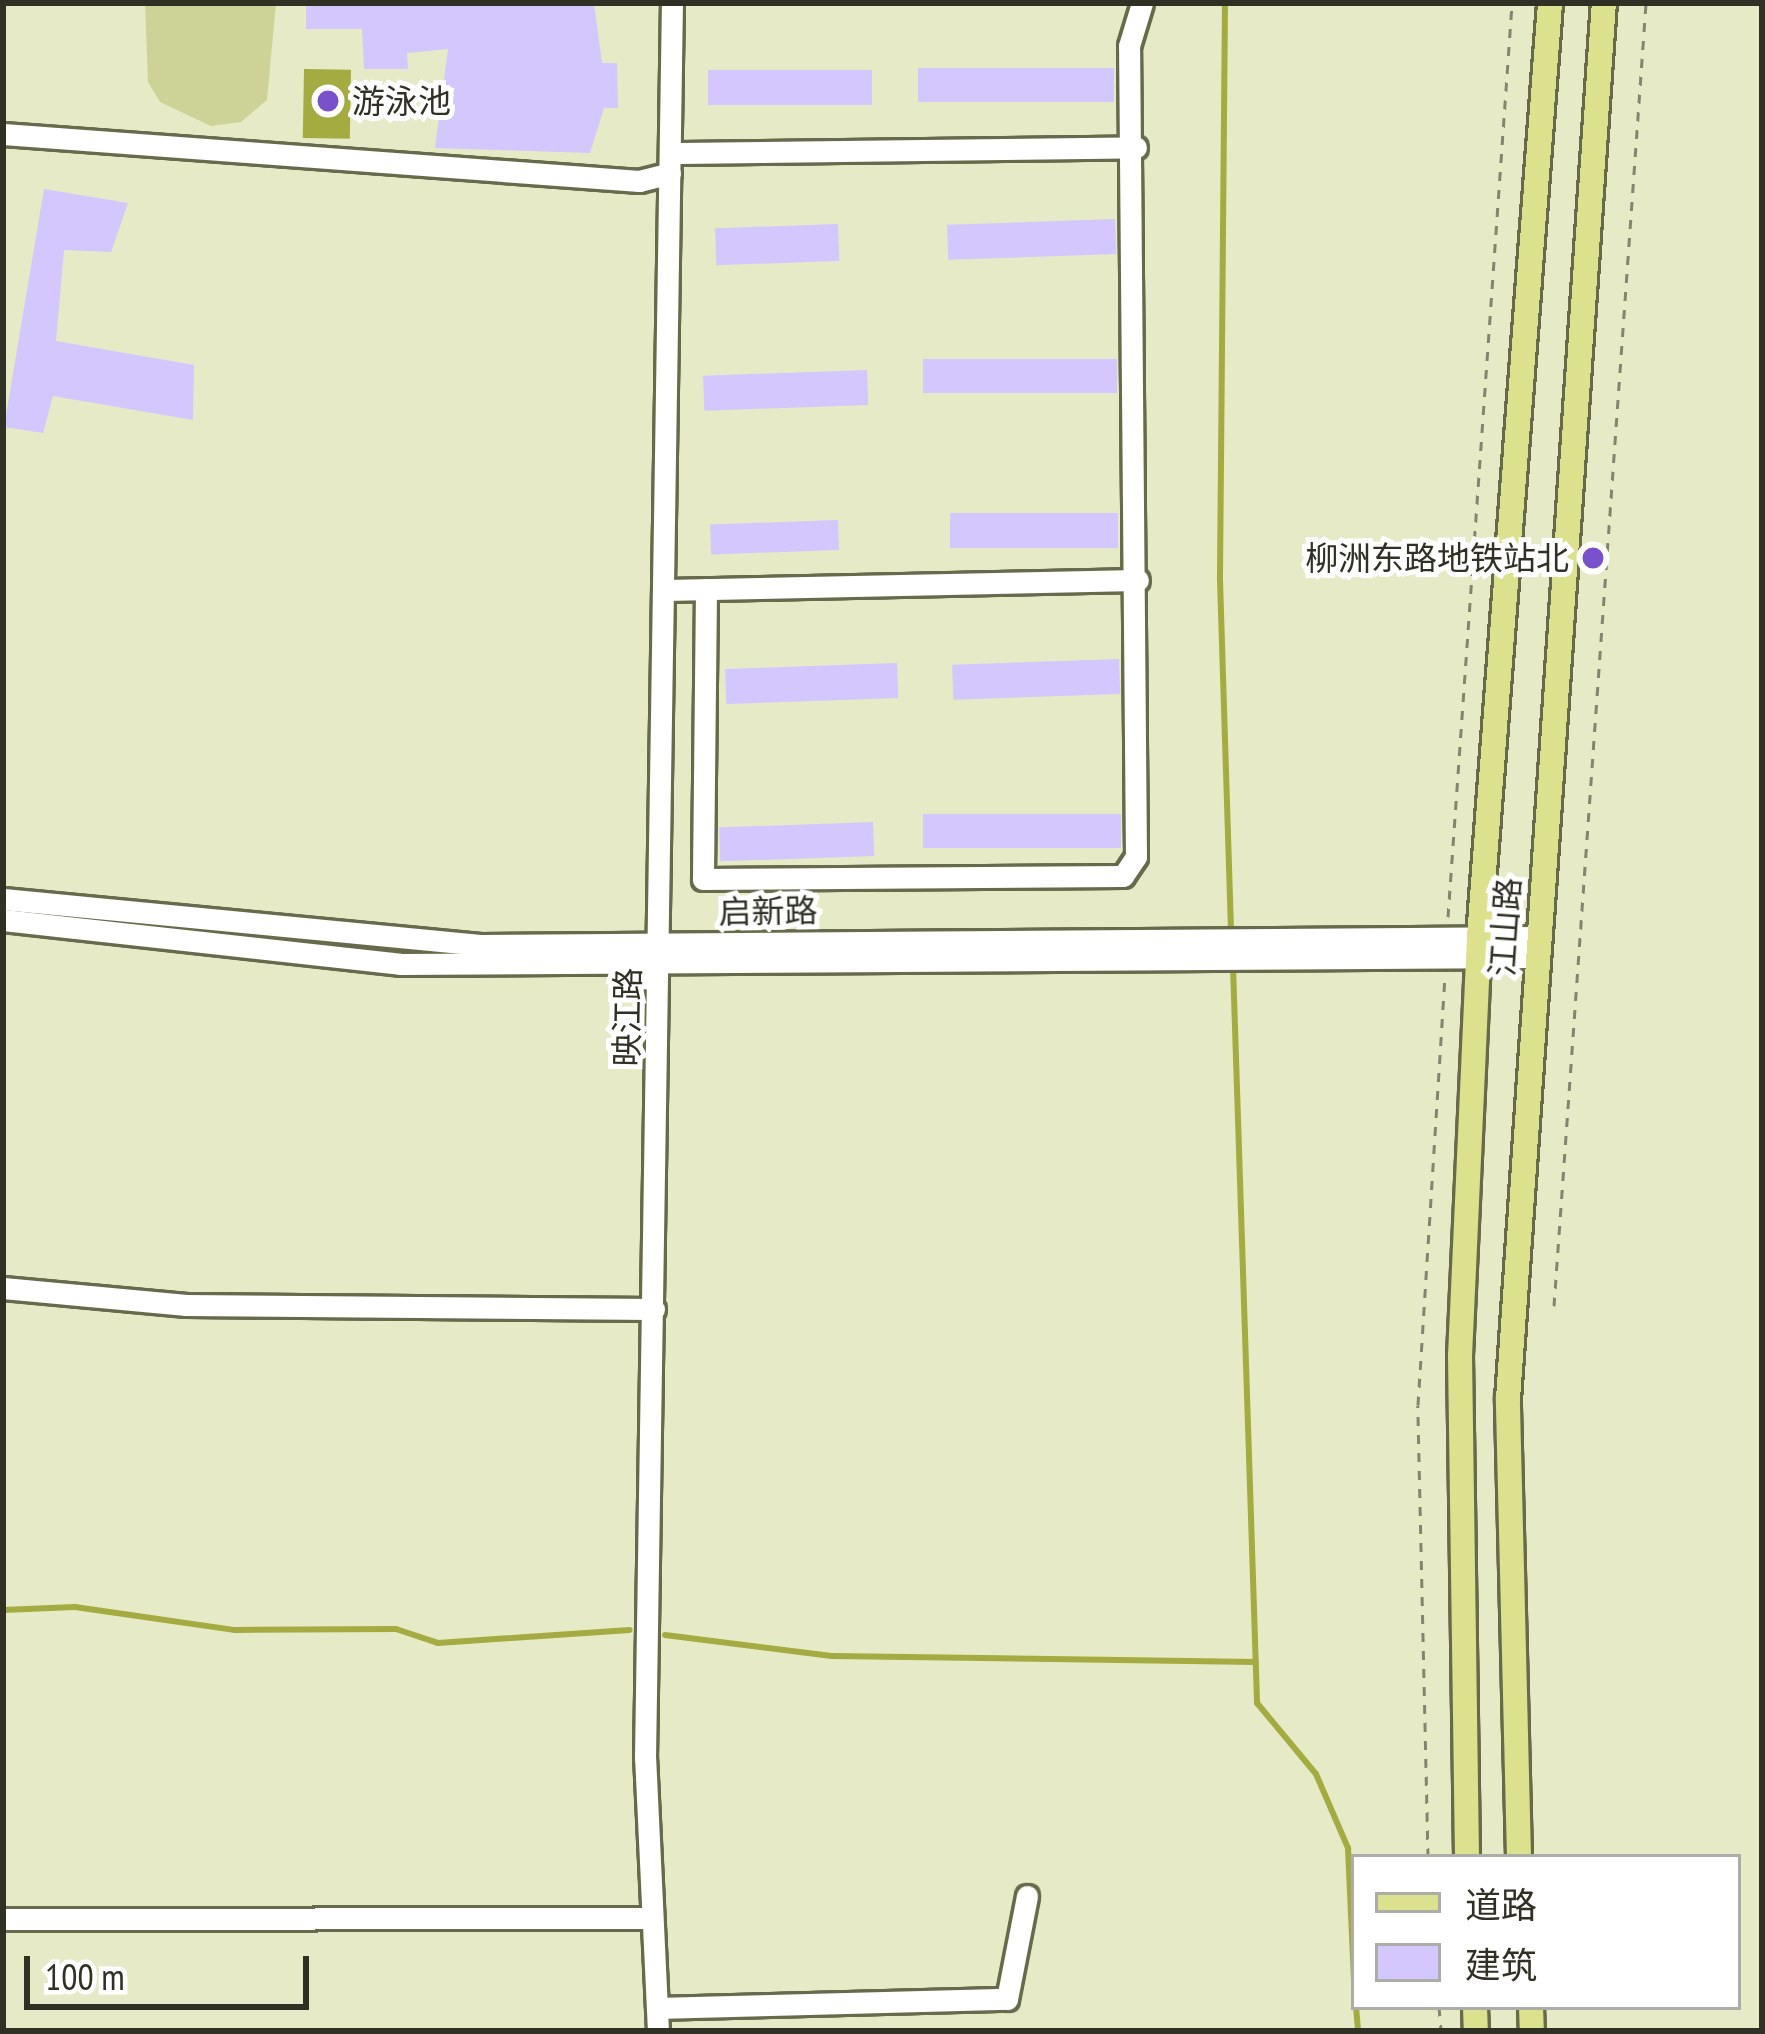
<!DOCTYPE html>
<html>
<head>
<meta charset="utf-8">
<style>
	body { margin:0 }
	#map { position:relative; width:1765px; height:2034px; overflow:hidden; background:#e6eac7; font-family:"PT Sans Narrow","Noto Sans SC",sans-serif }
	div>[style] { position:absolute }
	.green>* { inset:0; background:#cdd397 }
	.water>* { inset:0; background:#a4ab41; transform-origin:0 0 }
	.stream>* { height:6px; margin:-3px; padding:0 3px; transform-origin:3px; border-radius:3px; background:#a4ab41 }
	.building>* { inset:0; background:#d3c7fe; transform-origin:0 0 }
	.path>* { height:3px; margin-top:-1.5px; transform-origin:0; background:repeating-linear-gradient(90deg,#83856e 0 9px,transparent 0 18px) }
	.roads { filter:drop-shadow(3px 0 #676a4b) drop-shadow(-3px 0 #676a4b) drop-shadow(0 3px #676a4b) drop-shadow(0 -3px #676a4b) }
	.minor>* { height:21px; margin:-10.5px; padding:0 10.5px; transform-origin:10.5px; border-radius:10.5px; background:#fff }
	.major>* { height:24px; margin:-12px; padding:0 12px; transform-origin:12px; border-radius:12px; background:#dce18e }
	.dots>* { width:33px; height:33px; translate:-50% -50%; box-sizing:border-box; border:6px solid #fff; border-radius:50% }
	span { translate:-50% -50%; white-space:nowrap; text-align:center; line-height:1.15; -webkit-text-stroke:10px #fff; paint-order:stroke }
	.poi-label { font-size:33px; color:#303124 }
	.left { translate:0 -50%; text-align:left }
	.right { translate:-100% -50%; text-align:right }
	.street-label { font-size:33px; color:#303124 }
	.frame { position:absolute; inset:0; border:6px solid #303124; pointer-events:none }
	.legend { position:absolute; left:1351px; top:1854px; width:390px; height:156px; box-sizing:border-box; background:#fff; border:3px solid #acada7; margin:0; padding:15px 21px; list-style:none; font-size:36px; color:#303124 }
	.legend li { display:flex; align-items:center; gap:24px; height:60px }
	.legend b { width:60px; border:3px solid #acada7 }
	.scale { position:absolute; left:24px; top:1956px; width:285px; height:54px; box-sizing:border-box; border:6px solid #303124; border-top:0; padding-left:15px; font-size:36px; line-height:42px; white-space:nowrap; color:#303124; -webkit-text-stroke:9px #fff; paint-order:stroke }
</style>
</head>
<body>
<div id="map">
	<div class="green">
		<i style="clip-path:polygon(145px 3px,276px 3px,267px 100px,241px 122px,211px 126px,160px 102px,148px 82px)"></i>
	</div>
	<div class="water">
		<i style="left:304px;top:69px;width:47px;height:69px;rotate:1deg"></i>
	</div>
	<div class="stream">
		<i style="left:1225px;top:3px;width:577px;rotate:90.5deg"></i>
		<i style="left:1220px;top:580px;width:355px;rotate:88.2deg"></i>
		<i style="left:1233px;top:966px;width:737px;rotate:88.13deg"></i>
		<i style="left:1257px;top:1703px;width:92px;rotate:50.3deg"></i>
		<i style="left:1316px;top:1774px;width:81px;rotate:66.6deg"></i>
		<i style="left:1348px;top:1848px;width:131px;rotate:87.4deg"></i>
		<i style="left:3px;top:1610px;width:72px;rotate:-2.4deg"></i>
		<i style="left:75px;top:1607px;width:162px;rotate:8.2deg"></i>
		<i style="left:235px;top:1630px;width:161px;rotate:-0.4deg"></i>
		<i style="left:396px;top:1629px;width:44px;rotate:18.4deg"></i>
		<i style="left:438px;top:1643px;width:192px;rotate:-3.9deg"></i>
		<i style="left:665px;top:1635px;width:168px;rotate:7.2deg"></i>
		<i style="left:832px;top:1656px;width:424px;rotate:0.8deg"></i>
		<i style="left:1356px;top:2007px;width:24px;rotate:85deg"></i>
	</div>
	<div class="building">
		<i style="clip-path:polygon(306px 3px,594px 3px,602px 63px,617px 63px,618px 108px,604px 108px,590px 153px,435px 148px,448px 49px,407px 53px,408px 69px,364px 69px,362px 29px,306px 29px)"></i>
		<i style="left:1114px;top:68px;width:34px;height:196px;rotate:90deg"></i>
		<i style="left:872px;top:70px;width:35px;height:164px;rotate:90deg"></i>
		<i style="clip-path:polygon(44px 189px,128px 203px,111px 252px,64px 250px,56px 341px,194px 365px,193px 420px,53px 396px,43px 433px,4px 427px)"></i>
		<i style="left:1115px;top:219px;width:35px;height:168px;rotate:88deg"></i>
		<i style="left:838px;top:224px;width:37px;height:123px;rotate:88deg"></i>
		<i style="left:1117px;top:359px;width:34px;height:194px;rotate:90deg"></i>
		<i style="left:867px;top:370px;width:35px;height:164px;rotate:88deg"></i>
		<i style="left:1118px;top:513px;width:35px;height:168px;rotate:90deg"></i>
		<i style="left:838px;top:520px;width:30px;height:128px;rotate:88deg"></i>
		<i style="left:1119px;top:659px;width:35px;height:167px;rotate:88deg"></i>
		<i style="left:897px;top:663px;width:35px;height:172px;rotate:88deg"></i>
		<i style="left:1121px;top:814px;width:34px;height:198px;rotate:90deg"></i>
		<i style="left:873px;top:822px;width:34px;height:154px;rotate:88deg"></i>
	</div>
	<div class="path">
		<i style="left:1448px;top:917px;width:916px;rotate:-85.99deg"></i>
		<i style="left:1554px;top:1306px;width:1306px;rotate:-85.96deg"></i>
		<i style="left:1428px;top:1857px;width:452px;rotate:-91.3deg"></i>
		<i style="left:1418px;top:1405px;width:426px;rotate:-86.4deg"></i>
		<i style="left:1439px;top:2007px;width:24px;rotate:85deg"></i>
	</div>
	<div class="roads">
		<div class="minor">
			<i style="left:3px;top:134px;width:638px;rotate:4.23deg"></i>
			<i style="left:639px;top:181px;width:32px;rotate:-14deg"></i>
			<i style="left:670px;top:153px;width:466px;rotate:-0.7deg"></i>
			<i style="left:706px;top:589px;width:290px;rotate:90.6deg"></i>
			<i style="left:703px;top:879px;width:420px;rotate:-0.4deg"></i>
			<i style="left:1123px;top:876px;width:23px;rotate:-56deg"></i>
			<i style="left:1136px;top:857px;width:811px;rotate:-90.49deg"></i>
			<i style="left:1129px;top:46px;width:45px;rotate:-73.2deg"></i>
			<i style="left:664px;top:590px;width:474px;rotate:-1.2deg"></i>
			<i style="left:3px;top:899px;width:479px;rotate:5.5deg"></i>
			<i style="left:480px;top:945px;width:1057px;rotate:-0.43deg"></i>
			<i style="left:3px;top:920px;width:399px;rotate:6.3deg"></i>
			<i style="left:400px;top:964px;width:1135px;rotate:-0.35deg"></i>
			<i style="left:3px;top:1288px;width:184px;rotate:5.3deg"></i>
			<i style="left:186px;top:1305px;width:468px;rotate:0.5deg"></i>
			<i style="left:3px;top:1919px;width:649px;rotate:-0.09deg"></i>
			<i style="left:657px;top:2008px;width:350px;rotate:-1.5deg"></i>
			<i style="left:1007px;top:1999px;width:105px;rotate:-79deg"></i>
			<i style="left:658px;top:2031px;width:273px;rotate:-92.7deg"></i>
			<i style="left:645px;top:1758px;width:1755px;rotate:-89.12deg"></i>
		</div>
		<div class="major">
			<i style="left:1467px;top:1857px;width:501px;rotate:-90.8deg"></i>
			<i style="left:1460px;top:1356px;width:419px;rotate:-87.4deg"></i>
			<i style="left:1479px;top:937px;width:937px;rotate:-85.65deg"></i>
			<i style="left:1519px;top:1857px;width:458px;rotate:-91.4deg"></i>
			<i style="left:1508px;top:1399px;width:1399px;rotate:-86.07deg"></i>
			<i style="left:1475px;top:2007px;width:24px;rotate:88deg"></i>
			<i style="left:1531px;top:2007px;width:24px;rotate:88deg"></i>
		</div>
	</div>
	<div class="dots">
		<i style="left:328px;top:101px;background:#7951ca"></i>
		<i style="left:1593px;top:558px;background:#7951ca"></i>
	</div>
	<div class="poi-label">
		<span class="left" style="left:352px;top:101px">游泳池</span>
		<span class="right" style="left:1569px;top:558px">柳洲东路地铁站北</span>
	</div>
	<div class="street-label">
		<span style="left:768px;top:911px;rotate:-1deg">启新路</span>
		<span style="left:1505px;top:927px;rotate:-86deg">江山路</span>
		<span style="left:627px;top:1017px;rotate:-89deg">映江路</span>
	</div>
	<div class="frame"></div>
	<ul class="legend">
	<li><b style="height:15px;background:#dce18e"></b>道路</li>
	<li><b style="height:33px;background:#d3c7fe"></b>建筑</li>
	</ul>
	<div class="scale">100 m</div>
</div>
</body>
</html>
